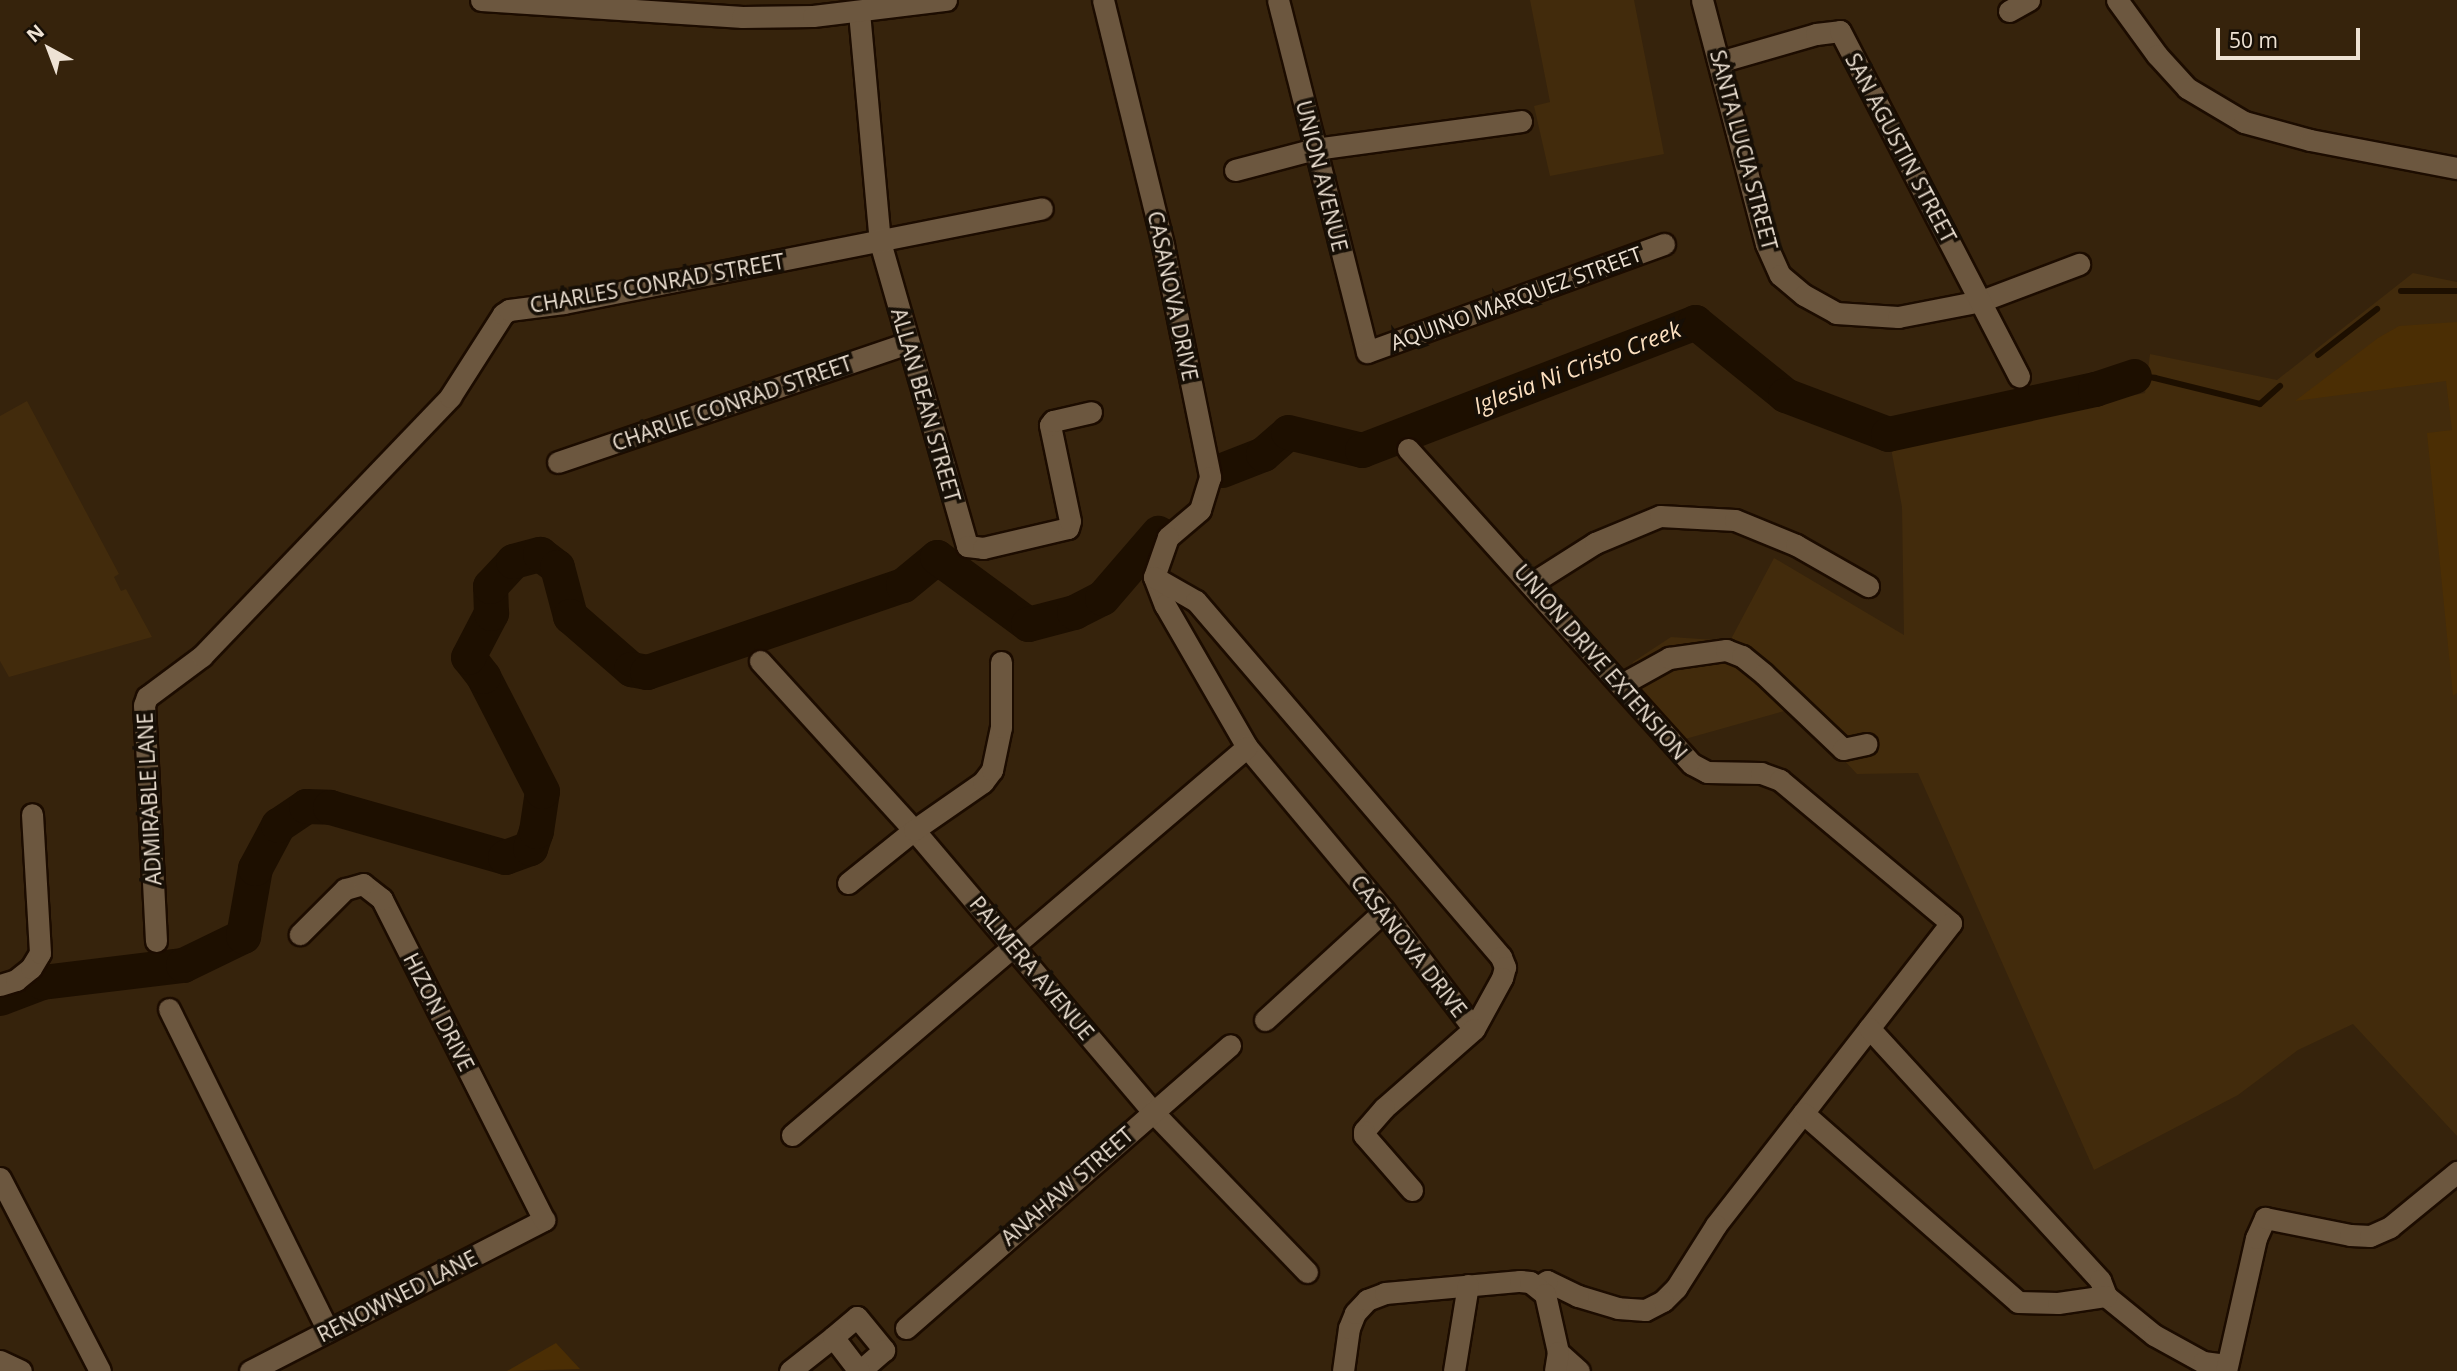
<!DOCTYPE html>
<html>
<head>
<meta charset="utf-8">
<style>
	body { margin:0 }
	#map { position:relative; width:2457px; height:1371px; overflow:hidden; background:#36230c; font-family:"Open Sans",sans-serif }
	div>[style] { position:absolute }
	.built>* { inset:0; background:#422b0c }
	.green>* { inset:0; background:#4b2e04 }
	.stream>* { height:6px; margin:-3px; padding:0 3px; transform-origin:3px; border-radius:3px; background:#1d0f00 }
	.river>* { height:35px; margin:-17.5px; padding:0 17.5px; transform-origin:17.5px; border-radius:17.5px; background:#1d0f00 }
	.roads { filter:drop-shadow(2px 0 #1c0c00) drop-shadow(-2px 0 #1c0c00) drop-shadow(0 2px #1c0c00) drop-shadow(0 -2px #1c0c00) }
	.street>* { height:21px; margin:-10.5px; padding:0 10.5px; transform-origin:10.5px; border-radius:10.5px; background:#6c573f }
	.secondary>* { height:21px; margin:-10.5px; padding:0 10.5px; transform-origin:10.5px; border-radius:10.5px; background:#6c573f }
	span { translate:-50% -50%; white-space:nowrap; text-align:center; line-height:1.15; -webkit-text-stroke:7px #170f06; paint-order:stroke }
	.street-label { font-size:21px; color:#eee2d4 }
	.water-label { font-size:23px; color:#fbdfbf; font-style:italic }
	.north { position:absolute; left:14px; top:14px; width:70px; height:70px; -webkit-text-stroke:5px #170f06; paint-order:stroke; rotate:319deg; font-size:19px; font-weight:700; line-height:28px; text-align:center; color:#eee2d4 }
	.north::after { content:''; display:block; margin:auto; width:24px; height:32px; background:#eee2d4; clip-path:polygon(50% 0,100% 100%,50% 72%,0 100%) }
	.scale { position:absolute; left:2216px; top:28px; width:144px; height:32px; box-sizing:border-box; border:4px solid #eee2d4; border-top:0; padding-left:9px; font-size:21px; line-height:24px; white-space:nowrap; color:#eee2d4; -webkit-text-stroke:5px #170f06; paint-order:stroke }
</style>
</head>
<body>
<div id="map">
	<div class="built">
		<i style="clip-path:polygon(1530px 0,1634px 0,1664px 154px,1550px 176px,1534px 106px,1550px 102px)"></i>
		<i style="clip-path:polygon(2413px 273px,2457px 282px,2457px 1136px,2353px 1024px,2298px 1050px,2238px 1095px,2094px 1170px,1918px 773px,1857px 774px,1795px 708px,1664px 745px,1621px 695px,1633px 662px,1671px 637px,1730px 641px,1774px 558px,1904px 635px,1902px 507px,1890px 443px,2145px 393px,2150px 354px,2277px 380px)"></i>
		<i style="clip-path:polygon(27px 401px,119px 574px,114px 577px,121px 591px,126px 589px,152px 637px,9px 677px,0 661px,0 416px)"></i>
	</div>
	<div class="green">
		<i style="clip-path:polygon(2457px 322px,2457px 693px,2453px 696px,2427px 433px,2452px 430px,2446px 381px,2295px 401px,2378px 338px,2399px 326px)"></i>
		<i style="clip-path:polygon(556px 1343px,580px 1369px,507px 1371px)"></i>
	</div>
	<div class="stream">
		<i style="left:2401px;top:291px;width:56px"></i>
		<i style="left:2318px;top:355px;width:75px;rotate:-37.9deg"></i>
		<i style="left:2134px;top:376px;width:21px;rotate:5deg"></i>
		<i style="left:2155px;top:378px;width:108px;rotate:13.9deg"></i>
		<i style="left:2260px;top:404px;width:27px;rotate:-42deg"></i>
	</div>
	<div class="river">
		<i style="left:1222px;top:470px;width:44px;rotate:-21.3deg"></i>
		<i style="left:1263px;top:454px;width:33px;rotate:-41deg"></i>
		<i style="left:1288px;top:432px;width:76px;rotate:13.7deg"></i>
		<i style="left:1362px;top:450px;width:357px;rotate:-21deg"></i>
		<i style="left:1695px;top:322px;width:116px;rotate:39deg"></i>
		<i style="left:1785px;top:395px;width:110px;rotate:20.7deg"></i>
		<i style="left:1888px;top:434px;width:212px;rotate:-12.3deg"></i>
		<i style="left:2095px;top:389px;width:41px;rotate:-18.4deg"></i>
		<i style="left:0;top:998px;width:45px;rotate:-20.9deg"></i>
		<i style="left:42px;top:982px;width:142px;rotate:-6.9deg"></i>
		<i style="left:183px;top:965px;width:67px;rotate:-25.8deg"></i>
		<i style="left:243px;top:936px;width:69px;rotate:-80deg"></i>
		<i style="left:255px;top:868px;width:49px;rotate:-61.9deg"></i>
		<i style="left:278px;top:825px;width:34px;rotate:-34deg"></i>
		<i style="left:306px;top:806px;width:24px;rotate:2deg"></i>
		<i style="left:330px;top:807px;width:182px;rotate:15.9deg"></i>
		<i style="left:505px;top:857px;width:27px;rotate:-20deg"></i>
		<i style="left:530px;top:848px;width:18px;rotate:-71deg"></i>
		<i style="left:536px;top:831px;width:40px;rotate:-81.5deg"></i>
		<i style="left:542px;top:791px;width:129px;rotate:-117.2deg"></i>
		<i style="left:483px;top:676px;width:24px;rotate:-128deg"></i>
		<i style="left:468px;top:657px;width:50px;rotate:-62.4deg"></i>
		<i style="left:491px;top:613px;width:27px;rotate:-92deg"></i>
		<i style="left:490px;top:586px;width:34px;rotate:-47deg"></i>
		<i style="left:513px;top:561px;width:28px;rotate:-15deg"></i>
		<i style="left:540px;top:554px;width:21px;rotate:37deg"></i>
		<i style="left:557px;top:567px;width:51px;rotate:75.1deg"></i>
		<i style="left:570px;top:616px;width:81px;rotate:41deg"></i>
		<i style="left:631px;top:669px;width:16px;rotate:11deg"></i>
		<i style="left:647px;top:672px;width:270px;rotate:-18.8deg"></i>
		<i style="left:903px;top:585px;width:44px;rotate:-39.5deg"></i>
		<i style="left:937px;top:557px;width:113px;rotate:36.4deg"></i>
		<i style="left:1028px;top:624px;width:48px;rotate:-14.6deg"></i>
		<i style="left:1074px;top:612px;width:31px;rotate:-27deg"></i>
		<i style="left:1102px;top:598px;width:86px;rotate:-49.3deg"></i>
	</div>
	<div class="roads">
		<div class="street">
			<i style="left:1103px;top:0;width:252px;rotate:76.2deg"></i>
			<i style="left:1163px;top:245px;width:237px;rotate:78.5deg"></i>
			<i style="left:1210px;top:477px;width:34px;rotate:107deg"></i>
			<i style="left:1200px;top:510px;width:42px;rotate:139.8deg"></i>
			<i style="left:1168px;top:537px;width:42px;rotate:109.3deg"></i>
			<i style="left:1154px;top:577px;width:30px;rotate:69deg"></i>
			<i style="left:1165px;top:605px;width:164px;rotate:60deg"></i>
			<i style="left:1247px;top:747px;width:214px;rotate:50.1deg"></i>
			<i style="left:1384px;top:911px;width:148px;rotate:52.7deg"></i>
			<i style="left:1278px;top:0;width:363px;rotate:75.8deg"></i>
			<i style="left:1367px;top:352px;width:316px;rotate:-20deg"></i>
			<i style="left:1702px;top:0;width:252px;rotate:75.3deg"></i>
			<i style="left:1766px;top:244px;width:34px;rotate:66deg"></i>
			<i style="left:1780px;top:275px;width:31px;rotate:40deg"></i>
			<i style="left:1804px;top:295px;width:37px;rotate:29deg"></i>
			<i style="left:1836px;top:313px;width:62px;rotate:3.7deg"></i>
			<i style="left:1898px;top:317px;width:85px;rotate:-10.9deg"></i>
			<i style="left:1981px;top:301px;width:105px;rotate:-20.7deg"></i>
			<i style="left:2117px;top:0;width:68px;rotate:54deg"></i>
			<i style="left:2157px;top:55px;width:45px;rotate:47.7deg"></i>
			<i style="left:2187px;top:88px;width:66px;rotate:30.8deg"></i>
			<i style="left:2244px;top:122px;width:68px;rotate:15.3deg"></i>
			<i style="left:2310px;top:140px;width:150px;rotate:10.8deg"></i>
			<i style="left:2009px;top:11px;width:23px;rotate:-29deg"></i>
			<i style="left:859px;top:12px;width:231px;rotate:84.8deg"></i>
			<i style="left:880px;top:242px;width:316px;rotate:74deg"></i>
			<i style="left:967px;top:546px;width:16px;rotate:7deg"></i>
			<i style="left:983px;top:548px;width:87px;rotate:-13.2deg"></i>
			<i style="left:1068px;top:528px;width:7px;rotate:-74deg"></i>
			<i style="left:1070px;top:521px;width:98px;rotate:-101.8deg"></i>
			<i style="left:1050px;top:425px;width:5px;rotate:-53deg"></i>
			<i style="left:1053px;top:421px;width:39px;rotate:-13deg"></i>
			<i style="left:1719px;top:62px;width:101px;rotate:-16.1deg"></i>
			<i style="left:1816px;top:34px;width:24px;rotate:-7deg"></i>
			<i style="left:1840px;top:31px;width:389px;rotate:62.6deg"></i>
			<i style="left:1235px;top:170px;width:83px;rotate:-14.7deg"></i>
			<i style="left:1315px;top:149px;width:208px;rotate:-7.7deg"></i>
			<i style="left:1408px;top:449px;width:424px;rotate:48deg"></i>
			<i style="left:1692px;top:764px;width:17px;rotate:28deg"></i>
			<i style="left:1707px;top:772px;width:54px;rotate:1.1deg"></i>
			<i style="left:1761px;top:773px;width:20px;rotate:20deg"></i>
			<i style="left:1780px;top:780px;width:223px;rotate:39.9deg"></i>
			<i style="left:1951px;top:923px;width:383px;rotate:127.9deg"></i>
			<i style="left:1716px;top:1225px;width:75px;rotate:122.4deg"></i>
			<i style="left:1676px;top:1288px;width:18px;rotate:135deg"></i>
			<i style="left:1663px;top:1301px;width:20px;rotate:153deg"></i>
			<i style="left:1645px;top:1310px;width:27px;rotate:-176deg"></i>
			<i style="left:1618px;top:1308px;width:42px;rotate:-163.3deg"></i>
			<i style="left:1578px;top:1296px;width:34px;rotate:-154deg"></i>
			<i style="left:1547px;top:1281px;width:11px;rotate:146deg"></i>
			<i style="left:558px;top:462px;width:369px;rotate:-18.8deg"></i>
			<i style="left:1154px;top:577px;width:48px;rotate:29.7deg"></i>
			<i style="left:1196px;top:601px;width:469px;rotate:49.4deg"></i>
			<i style="left:1501px;top:957px;width:11px;rotate:68deg"></i>
			<i style="left:1505px;top:967px;width:11px;rotate:105deg"></i>
			<i style="left:1502px;top:978px;width:58px;rotate:118.8deg"></i>
			<i style="left:1474px;top:1029px;width:120px;rotate:138.7deg"></i>
			<i style="left:1384px;top:1108px;width:30px;rotate:131deg"></i>
			<i style="left:1364px;top:1131px;width:4px;rotate:90deg"></i>
			<i style="left:1364px;top:1135px;width:73px;rotate:48.9deg"></i>
			<i style="left:1532px;top:583px;width:75px;rotate:-32.4deg"></i>
			<i style="left:1595px;top:543px;width:70px;rotate:-22.6deg"></i>
			<i style="left:1660px;top:516px;width:75px;rotate:3.1deg"></i>
			<i style="left:1735px;top:520px;width:66px;rotate:22.3deg"></i>
			<i style="left:1796px;top:545px;width:83px;rotate:29.7deg"></i>
			<i style="left:760px;top:661px;width:229px;rotate:47.7deg"></i>
			<i style="left:914px;top:830px;width:370px;rotate:49.7deg"></i>
			<i style="left:1153px;top:1112px;width:222px;rotate:46.1deg"></i>
			<i style="left:1622px;top:684px;width:54px;rotate:-29deg"></i>
			<i style="left:1669px;top:658px;width:58px;rotate:-8deg"></i>
			<i style="left:1726px;top:650px;width:17px;rotate:21deg"></i>
			<i style="left:1742px;top:656px;width:28px;rotate:39deg"></i>
			<i style="left:1764px;top:674px;width:109px;rotate:43.5deg"></i>
			<i style="left:1843px;top:749px;width:24px;rotate:-12deg"></i>
			<i style="left:848px;top:883px;width:85px;rotate:-38.8deg"></i>
			<i style="left:914px;top:830px;width:84px;rotate:-34.8deg"></i>
			<i style="left:983px;top:782px;width:15px;rotate:-53deg"></i>
			<i style="left:992px;top:770px;width:44px;rotate:-78.2deg"></i>
			<i style="left:1001px;top:727px;width:65px;rotate:-90deg"></i>
			<i style="left:156px;top:941px;width:236px;rotate:-92.9deg"></i>
			<i style="left:144px;top:705px;width:9px;rotate:-69deg"></i>
			<i style="left:147px;top:697px;width:69px;rotate:-36.7deg"></i>
			<i style="left:202px;top:656px;width:359px;rotate:-46.2deg"></i>
			<i style="left:450px;top:397px;width:98px;rotate:-57.4deg"></i>
			<i style="left:503px;top:314px;width:7px;rotate:-34deg"></i>
			<i style="left:509px;top:310px;width:55px;rotate:-7.3deg"></i>
			<i style="left:564px;top:303px;width:487px;rotate:-11.2deg"></i>
			<i style="left:0;top:985px;width:17px;rotate:-17deg"></i>
			<i style="left:16px;top:980px;width:19px;rotate:-39deg"></i>
			<i style="left:31px;top:968px;width:17px;rotate:-59deg"></i>
			<i style="left:40px;top:953px;width:139px;rotate:-93.3deg"></i>
			<i style="left:169px;top:1009px;width:359px;rotate:63.7deg"></i>
			<i style="left:1265px;top:1020px;width:161px;rotate:-42.5deg"></i>
			<i style="left:1869px;top:1028px;width:342px;rotate:47.5deg"></i>
			<i style="left:2100px;top:1280px;width:17px;rotate:69deg"></i>
			<i style="left:2106px;top:1296px;width:62px;rotate:39.1deg"></i>
			<i style="left:2154px;top:1335px;width:56px;rotate:28.9deg"></i>
			<i style="left:2203px;top:1362px;width:23px;rotate:7deg"></i>
			<i style="left:1803px;top:1113px;width:286px;rotate:41.3deg"></i>
			<i style="left:2018px;top:1302px;width:40px;rotate:1.4deg"></i>
			<i style="left:2058px;top:1303px;width:49px;rotate:-8.3deg"></i>
			<i style="left:792px;top:1135px;width:598px;rotate:-40.46deg"></i>
			<i style="left:906px;top:1328px;width:430px;rotate:-41.1deg"></i>
			<i style="left:833px;top:1337px;width:31px;rotate:-40deg"></i>
			<i style="left:857px;top:1317px;width:43px;rotate:50.7deg"></i>
			<i style="left:884px;top:1350px;width:32px;rotate:139deg"></i>
			<i style="left:1558px;top:1352px;width:28px;rotate:42deg"></i>
			<i style="left:0;top:1361px;width:23px;rotate:25deg"></i>
			<i style="left:250px;top:1371px;width:331px;rotate:-27.2deg"></i>
			<i style="left:544px;top:1220px;width:360px;rotate:-116.8deg"></i>
			<i style="left:382px;top:899px;width:24px;rotate:-142deg"></i>
			<i style="left:363px;top:884px;width:19px;rotate:164deg"></i>
			<i style="left:345px;top:889px;width:64px;rotate:135deg"></i>
			<i style="left:790px;top:1371px;width:55px;rotate:-38.3deg"></i>
			<i style="left:833px;top:1337px;width:43px;rotate:52.6deg"></i>
			<i style="left:1343px;top:1371px;width:43px;rotate:-82.1deg"></i>
			<i style="left:1349px;top:1328px;width:16px;rotate:-68deg"></i>
			<i style="left:1355px;top:1313px;width:18px;rotate:-47deg"></i>
			<i style="left:1367px;top:1300px;width:19px;rotate:-21deg"></i>
			<i style="left:1385px;top:1293px;width:136px;rotate:-5.1deg"></i>
			<i style="left:1520px;top:1281px;width:10px;rotate:6deg"></i>
			<i style="left:1530px;top:1282px;width:19px;rotate:39deg"></i>
			<i style="left:1545px;top:1294px;width:59px;rotate:77.4deg"></i>
			<i style="left:1558px;top:1352px;width:19px;rotate:99deg"></i>
			<i style="left:1454px;top:1371px;width:87px;rotate:-80.8deg"></i>
			<i style="left:2226px;top:1371px;width:136px;rotate:-77.3deg"></i>
			<i style="left:2256px;top:1238px;width:22px;rotate:-66deg"></i>
			<i style="left:2265px;top:1218px;width:87px;rotate:11.3deg"></i>
			<i style="left:2350px;top:1235px;width:20px;rotate:3deg"></i>
			<i style="left:2370px;top:1236px;width:22px;rotate:-24deg"></i>
			<i style="left:2390px;top:1227px;width:87px;rotate:-39.4deg"></i>
		</div>
		<div class="secondary">
			<i style="left:481px;top:0;width:262px;rotate:3.7deg"></i>
			<i style="left:742px;top:17px;width:71px;rotate:-0.8deg"></i>
			<i style="left:813px;top:16px;width:134px;rotate:-6.9deg"></i>
			<i style="left:0;top:1178px;width:217px;rotate:62.6deg"></i>
		</div>
	</div>
	<div class="street-label">
		<span style="left:1901px;top:148px;rotate:62deg">SAN AGUSTIN STREET</span>
		<span style="left:1744px;top:150px;rotate:75deg">SANTA LUCIA STREET</span>
		<span style="left:1322px;top:176px;rotate:76deg">UNION AVENUE</span>
		<span style="left:657px;top:283px;rotate:-10deg">CHARLES CONRAD STREET</span>
		<span style="left:1173px;top:296px;rotate:78deg">CASANOVA DRIVE</span>
		<span style="left:1516px;top:298px;rotate:-20deg">AQUINO MARQUEZ STREET</span>
		<span style="left:732px;top:403px;rotate:-19deg">CHARLIE CONRAD STREET</span>
		<span style="left:926px;top:405px;rotate:74deg">ALLAN BEAN STREET</span>
		<span style="left:1601px;top:662px;rotate:49deg">UNION DRIVE EXTENSION</span>
		<span style="left:149px;top:799px;rotate:-93deg">ADMIRABLE LANE</span>
		<span style="left:1409px;top:946px;rotate:52deg">CASANOVA DRIVE</span>
		<span style="left:1032px;top:968px;rotate:50deg">PALMERA AVENUE</span>
		<span style="left:439px;top:1012px;rotate:63deg">HIZON DRIVE</span>
		<span style="left:1067px;top:1186px;rotate:-41deg">ANAHAW STREET</span>
		<span style="left:397px;top:1296px;rotate:-27deg">RENOWNED LANE</span>
	</div>
	<div class="water-label">
		<span style="left:1577px;top:367px;rotate:-21deg">Iglesia Ni Cristo Creek</span>
	</div>
	<div class="north">N</div>
	<div class="scale">50 m</div>
</div>
</body>
</html>
